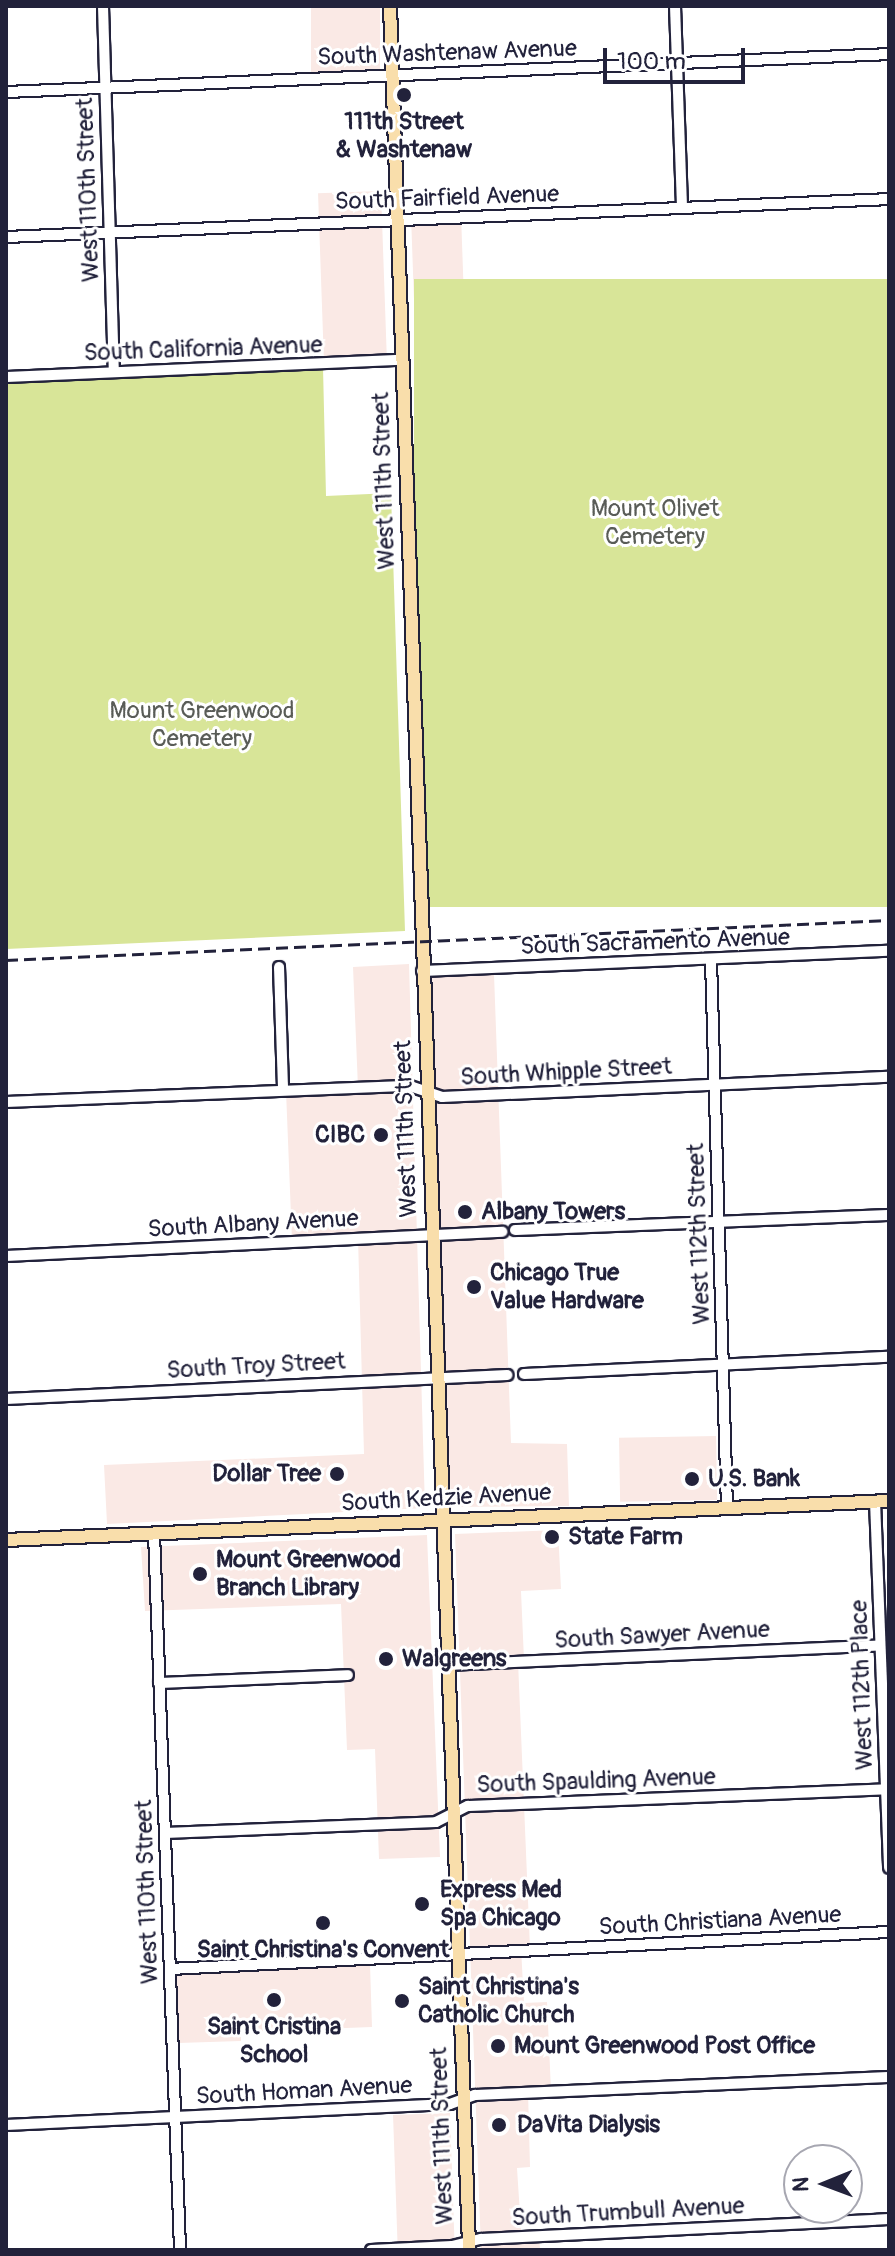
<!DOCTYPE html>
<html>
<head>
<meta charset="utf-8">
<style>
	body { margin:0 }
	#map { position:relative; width:895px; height:2256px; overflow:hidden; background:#fff; font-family:Pangolin,sans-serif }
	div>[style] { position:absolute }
	.built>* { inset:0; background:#fae9e5; transform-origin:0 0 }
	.green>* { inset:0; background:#d8e598; transform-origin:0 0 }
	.roads { filter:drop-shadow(2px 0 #22223b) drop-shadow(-2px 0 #22223b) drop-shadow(0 2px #22223b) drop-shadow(0 -2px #22223b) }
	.minor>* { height:10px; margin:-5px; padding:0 5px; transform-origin:5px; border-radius:5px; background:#fff }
	.major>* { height:12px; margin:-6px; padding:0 6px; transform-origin:6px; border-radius:6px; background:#f9deab }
	.rail>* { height:3px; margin-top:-1.5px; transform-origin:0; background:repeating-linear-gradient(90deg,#22223b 0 12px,transparent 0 18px) }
	.dots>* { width:22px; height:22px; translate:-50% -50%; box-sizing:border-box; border:4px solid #fff; border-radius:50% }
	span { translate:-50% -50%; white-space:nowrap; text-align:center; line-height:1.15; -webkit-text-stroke:6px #fff; paint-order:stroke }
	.street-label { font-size:24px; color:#22223b }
	.poi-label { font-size:24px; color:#22223b; font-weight:700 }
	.right { translate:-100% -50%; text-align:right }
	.left { translate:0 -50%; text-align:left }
	.park-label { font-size:24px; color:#595c57 }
	.frame { position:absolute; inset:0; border:8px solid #22223b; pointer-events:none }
	.north { position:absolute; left:783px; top:2144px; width:80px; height:80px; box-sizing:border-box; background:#fff; border:2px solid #a7a7b1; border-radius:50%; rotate:269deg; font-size:22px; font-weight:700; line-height:32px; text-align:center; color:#22223b }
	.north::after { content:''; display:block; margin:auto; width:28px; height:36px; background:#22223b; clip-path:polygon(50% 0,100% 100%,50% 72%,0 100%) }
	.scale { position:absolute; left:603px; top:48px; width:142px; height:36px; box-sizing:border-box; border:4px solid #22223b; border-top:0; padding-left:10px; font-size:24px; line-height:28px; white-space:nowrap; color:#22223b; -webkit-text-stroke:6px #fff; paint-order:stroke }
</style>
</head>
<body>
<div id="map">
	<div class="built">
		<i style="left:311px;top:6px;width:69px;height:66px"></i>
		<i style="left:381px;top:191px;width:175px;height:63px;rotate:88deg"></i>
		<i style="left:461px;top:214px;width:82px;height:50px;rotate:88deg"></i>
		<i style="clip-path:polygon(409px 964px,425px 1508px,107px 1524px,104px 1465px,364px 1454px,358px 1238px,292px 1241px,286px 1091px,358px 1088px,353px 967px)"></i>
		<i style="clip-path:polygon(494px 974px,511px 1443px,567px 1444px,569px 1506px,451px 1507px,432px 976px)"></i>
		<i style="left:716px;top:1436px;width:64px;height:97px;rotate:89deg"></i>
		<i style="clip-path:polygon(558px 1530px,561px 1589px,521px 1591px,524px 1660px,518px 1661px,530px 1948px,521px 1948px,524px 2003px,547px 2002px,551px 2090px,528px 2091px,530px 2167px,517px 2168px,521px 2230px,539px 2229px,540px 2250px,481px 2250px,455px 1534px)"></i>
		<i style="clip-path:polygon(427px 1535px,440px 1857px,379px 1859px,375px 1749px,347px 1750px,341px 1604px,145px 1611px,141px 1547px)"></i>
		<i style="clip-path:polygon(370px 1964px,372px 2027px,241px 2032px,241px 2041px,178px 2043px,176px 1973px)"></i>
		<i style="left:450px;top:2113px;width:137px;height:57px;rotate:88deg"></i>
	</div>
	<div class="green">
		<i style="left:889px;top:279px;width:628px;height:475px;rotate:90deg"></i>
		<i style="clip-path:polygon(323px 367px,326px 496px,391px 493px,405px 931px,6px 949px,6px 381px)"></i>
	</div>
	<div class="roads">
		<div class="minor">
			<i style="left:103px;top:6px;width:366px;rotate:88.3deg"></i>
			<i style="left:675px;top:6px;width:202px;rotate:88deg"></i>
			<i style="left:6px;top:92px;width:884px;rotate:-2.46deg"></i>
			<i style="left:6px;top:237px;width:884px;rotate:-2.46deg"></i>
			<i style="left:6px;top:377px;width:396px;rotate:-2.5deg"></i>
			<i style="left:711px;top:960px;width:548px;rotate:88.33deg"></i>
			<i style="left:279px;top:967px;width:123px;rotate:88.1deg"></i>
			<i style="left:422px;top:971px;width:467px;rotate:-2.5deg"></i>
			<i style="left:6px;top:1102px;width:404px;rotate:-2.3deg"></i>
			<i style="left:410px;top:1086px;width:34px;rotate:19deg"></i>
			<i style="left:442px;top:1097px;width:447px;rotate:-2.6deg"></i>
			<i style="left:515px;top:1230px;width:374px;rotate:-2.3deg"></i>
			<i style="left:6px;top:1256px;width:497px;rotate:-2.8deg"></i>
			<i style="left:524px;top:1374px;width:365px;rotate:-2.7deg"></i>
			<i style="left:6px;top:1399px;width:502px;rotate:-2.74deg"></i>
			<i style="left:875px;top:1501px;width:367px;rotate:87.8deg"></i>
			<i style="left:154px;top:1533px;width:717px;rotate:87.92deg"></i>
			<i style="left:447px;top:1665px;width:433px;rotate:-2.6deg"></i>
			<i style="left:159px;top:1683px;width:189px;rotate:-2.4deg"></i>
			<i style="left:165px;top:1833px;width:271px;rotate:-2.3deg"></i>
			<i style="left:436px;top:1822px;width:36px;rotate:-27deg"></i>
			<i style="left:468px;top:1806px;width:421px;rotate:-2.3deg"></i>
			<i style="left:170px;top:1969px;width:720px;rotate:-2.95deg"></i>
			<i style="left:6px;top:2125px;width:444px;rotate:-2.7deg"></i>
			<i style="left:450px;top:2104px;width:27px;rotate:-20deg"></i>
			<i style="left:475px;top:2095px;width:414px;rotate:-2.5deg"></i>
			<i style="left:371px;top:2250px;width:81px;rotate:-2.8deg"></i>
			<i style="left:452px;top:2246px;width:30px;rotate:-14deg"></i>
			<i style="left:481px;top:2239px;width:408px;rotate:-2.8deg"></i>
		</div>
		<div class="major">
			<i style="left:390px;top:6px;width:2245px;rotate:87.98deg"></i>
			<i style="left:6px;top:1540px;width:884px;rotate:-2.53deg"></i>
		</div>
	</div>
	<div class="rail">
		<i style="left:6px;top:960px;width:884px;rotate:-2.59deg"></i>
	</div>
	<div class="dots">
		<i style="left:404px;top:95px;background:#22223b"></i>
		<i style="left:381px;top:1135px;background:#22223b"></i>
		<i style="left:465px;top:1212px;background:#22223b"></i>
		<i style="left:474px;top:1287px;background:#22223b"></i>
		<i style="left:337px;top:1474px;background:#22223b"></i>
		<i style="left:692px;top:1479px;background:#22223b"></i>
		<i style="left:552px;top:1537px;background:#22223b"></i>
		<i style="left:200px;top:1574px;background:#22223b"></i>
		<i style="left:386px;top:1659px;background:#22223b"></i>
		<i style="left:422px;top:1904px;background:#22223b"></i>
		<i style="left:323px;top:1923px;background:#22223b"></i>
		<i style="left:274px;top:2000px;background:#22223b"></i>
		<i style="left:402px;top:2001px;background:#22223b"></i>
		<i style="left:498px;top:2046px;background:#22223b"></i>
		<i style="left:499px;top:2125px;background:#22223b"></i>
	</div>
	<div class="street-label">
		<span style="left:447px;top:53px;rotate:-2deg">South Washtenaw Avenue</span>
		<span style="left:88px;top:190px;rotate:-92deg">West 110th Street</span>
		<span style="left:447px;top:198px;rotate:-2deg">South Fairfield Avenue</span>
		<span style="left:203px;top:349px;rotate:-2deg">South California Avenue</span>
		<span style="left:384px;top:481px;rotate:-92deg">West 111th Street</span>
		<span style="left:655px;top:942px;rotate:-2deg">South Sacramento Avenue</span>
		<span style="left:566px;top:1072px;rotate:-3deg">South Whipple Street</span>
		<span style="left:406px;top:1129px;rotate:-92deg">West 111th Street</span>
		<span style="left:253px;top:1224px;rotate:-3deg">South Albany Avenue</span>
		<span style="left:699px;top:1234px;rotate:-92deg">West 112th Street</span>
		<span style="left:256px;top:1366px;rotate:-3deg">South Troy Street</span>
		<span style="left:446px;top:1498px;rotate:-3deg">South Kedzie Avenue</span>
		<span style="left:662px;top:1635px;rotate:-3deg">South Sawyer Avenue</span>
		<span style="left:862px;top:1685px;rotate:-92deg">West 112th Place</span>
		<span style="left:596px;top:1781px;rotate:-2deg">South Spaulding Avenue</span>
		<span style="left:147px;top:1892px;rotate:-92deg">West 110th Street</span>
		<span style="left:720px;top:1921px;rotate:-3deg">South Christiana Avenue</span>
		<span style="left:304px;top:2091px;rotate:-3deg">South Homan Avenue</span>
		<span style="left:442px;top:2136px;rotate:-92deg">West 111th Street</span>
		<span style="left:628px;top:2212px;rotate:-3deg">South Trumbull Avenue</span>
	</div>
	<div class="poi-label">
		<span style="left:404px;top:136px">111th Street<br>&amp; Washtenaw</span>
		<span class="right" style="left:365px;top:1135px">CIBC</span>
		<span class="left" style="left:481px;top:1212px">Albany Towers</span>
		<span class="left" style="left:490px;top:1287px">Chicago True<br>Value Hardware</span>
		<span class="right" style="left:321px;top:1474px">Dollar Tree</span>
		<span class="left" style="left:708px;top:1479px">U.S. Bank</span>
		<span class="left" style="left:568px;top:1537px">State Farm</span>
		<span class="left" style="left:216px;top:1574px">Mount Greenwood<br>Branch Library</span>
		<span class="left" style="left:402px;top:1659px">Walgreens</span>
		<span class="left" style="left:440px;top:1904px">Express Med<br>Spa Chicago</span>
		<span style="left:323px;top:1950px">Saint Christina's Convent</span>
		<span class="left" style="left:418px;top:2001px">Saint Christina's<br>Catholic Church</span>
		<span style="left:274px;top:2041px">Saint Cristina<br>School</span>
		<span class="left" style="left:514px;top:2046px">Mount Greenwood Post Office</span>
		<span class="left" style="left:517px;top:2125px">DaVita Dialysis</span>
	</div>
	<div class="park-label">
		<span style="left:655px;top:523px">Mount Olivet<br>Cemetery</span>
		<span style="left:202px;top:725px">Mount Greenwood<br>Cemetery</span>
	</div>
	<div class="frame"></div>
	<div class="north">N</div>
	<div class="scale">100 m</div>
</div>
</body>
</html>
